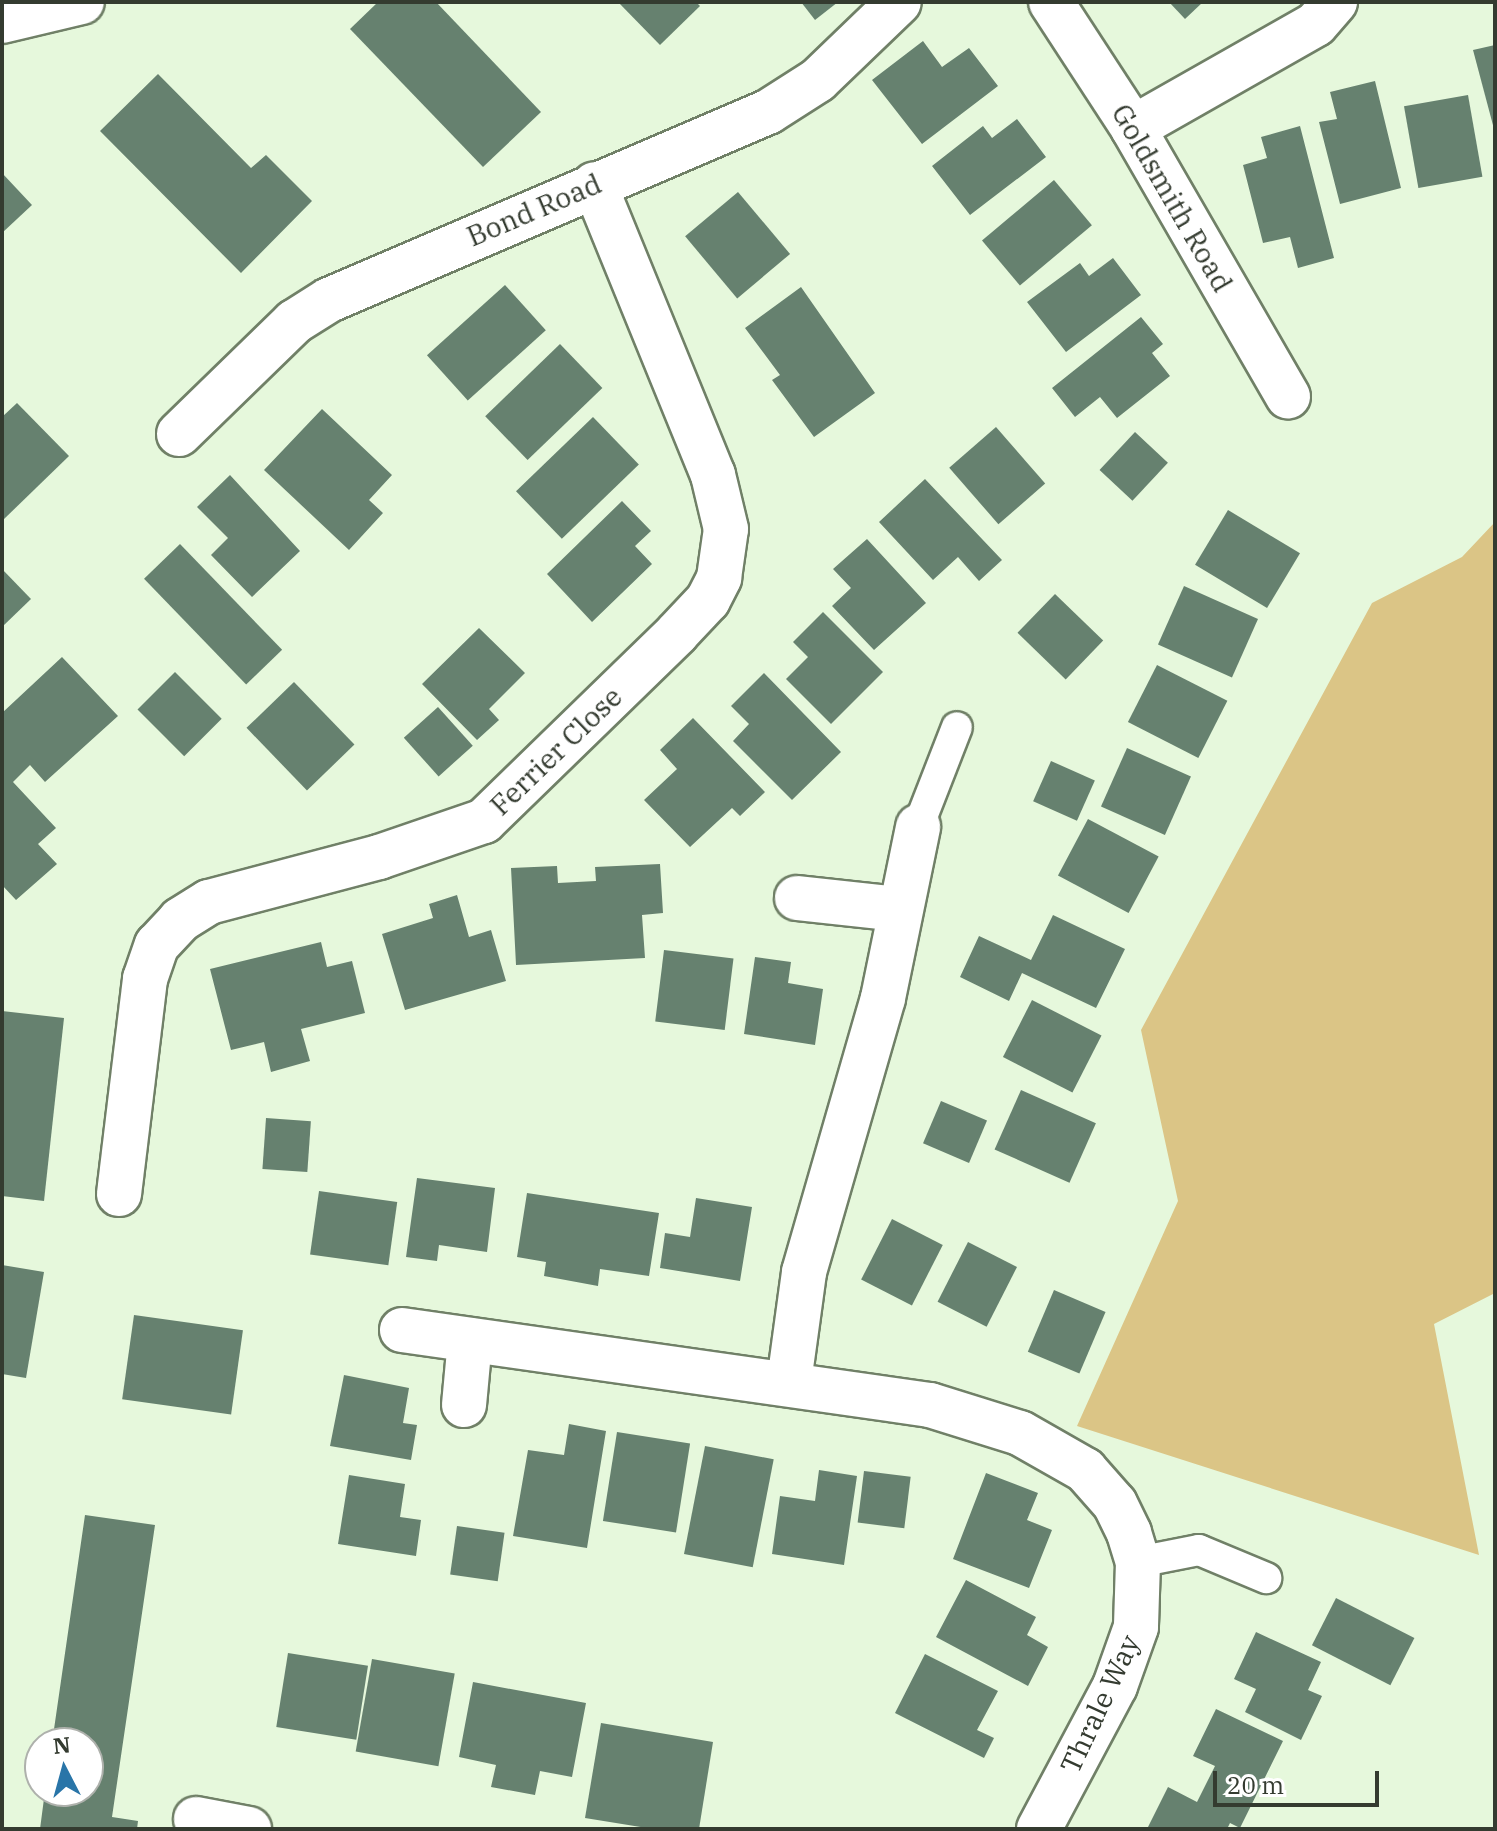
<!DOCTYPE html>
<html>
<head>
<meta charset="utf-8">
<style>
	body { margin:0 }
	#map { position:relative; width:1497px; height:1831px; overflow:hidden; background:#e6f8dc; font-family:"IBM Plex Serif",serif }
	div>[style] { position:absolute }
	.green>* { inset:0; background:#dbc586 }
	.building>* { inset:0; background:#66816f; transform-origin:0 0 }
	.roads { filter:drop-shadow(2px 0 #708067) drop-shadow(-2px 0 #708067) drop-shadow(0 2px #708067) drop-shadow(0 -2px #708067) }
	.service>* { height:30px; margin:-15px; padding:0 15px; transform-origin:15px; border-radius:15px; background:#fff }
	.minor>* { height:44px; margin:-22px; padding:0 22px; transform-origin:22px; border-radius:22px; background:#fff }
	.tertiary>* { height:44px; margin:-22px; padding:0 22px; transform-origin:22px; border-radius:22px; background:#fff }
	span { translate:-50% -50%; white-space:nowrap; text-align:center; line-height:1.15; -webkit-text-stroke:8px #fff; paint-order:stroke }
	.street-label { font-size:28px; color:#343b30 }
	.frame { position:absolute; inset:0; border:4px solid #343b30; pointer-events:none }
	.north { position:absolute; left:24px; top:1727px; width:80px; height:80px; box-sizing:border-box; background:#fff; border:2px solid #aeb1ac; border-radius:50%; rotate:354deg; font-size:22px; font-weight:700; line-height:32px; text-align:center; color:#343b30 }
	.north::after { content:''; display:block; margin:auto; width:28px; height:36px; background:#2975a8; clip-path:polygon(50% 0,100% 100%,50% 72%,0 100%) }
	.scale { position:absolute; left:1213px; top:1771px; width:166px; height:36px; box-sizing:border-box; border:4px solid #343b30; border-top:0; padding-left:10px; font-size:24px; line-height:28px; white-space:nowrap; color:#343b30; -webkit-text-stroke:6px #fff; paint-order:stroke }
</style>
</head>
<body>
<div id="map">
	<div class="green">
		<i style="clip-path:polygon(1495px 522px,1495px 1293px,1434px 1324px,1479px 1555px,1077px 1426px,1178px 1201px,1141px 1030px,1372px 603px,1462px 557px)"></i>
	</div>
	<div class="building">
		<i style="clip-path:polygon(378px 2px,436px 2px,541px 112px,483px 167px,350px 29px)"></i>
		<i style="clip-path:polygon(618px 2px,696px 2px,700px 6px,660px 45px)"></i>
		<i style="clip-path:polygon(801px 2px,838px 2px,815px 20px)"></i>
		<i style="clip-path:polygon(1169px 2px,1203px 2px,1185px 19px)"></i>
		<i style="clip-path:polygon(923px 41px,942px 67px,969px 48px,998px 86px,922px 144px,872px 80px)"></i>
		<i style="clip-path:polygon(1495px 45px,1495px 129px,1494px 129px,1473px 50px)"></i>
		<i style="clip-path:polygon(158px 74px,251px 168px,266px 155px,312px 201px,241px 273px,100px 131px)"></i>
		<i style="clip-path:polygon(1375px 81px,1401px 188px,1340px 204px,1319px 122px,1337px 119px,1330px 92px)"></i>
		<i style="left:1468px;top:95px;width:83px;height:65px;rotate:80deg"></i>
		<i style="clip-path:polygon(1017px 119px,1046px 157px,970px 215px,932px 166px,983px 126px,992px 138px)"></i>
		<i style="clip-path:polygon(1300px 126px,1334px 258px,1298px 268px,1290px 237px,1263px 243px,1243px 165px,1267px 158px,1261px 137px)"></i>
		<i style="clip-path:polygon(2px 173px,32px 205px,2px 233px)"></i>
		<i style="left:1054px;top:180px;width:59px;height:94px;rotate:50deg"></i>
		<i style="left:738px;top:192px;width:81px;height:69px;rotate:50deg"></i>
		<i style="clip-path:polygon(1113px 258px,1141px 295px,1066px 352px,1027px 302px,1080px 263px,1089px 276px)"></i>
		<i style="left:505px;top:285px;width:61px;height:105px;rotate:48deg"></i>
		<i style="clip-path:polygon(801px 287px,875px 393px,814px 437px,772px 380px,780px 375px,745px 328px)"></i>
		<i style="clip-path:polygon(1141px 317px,1163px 344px,1152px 353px,1170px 376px,1117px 418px,1100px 397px,1075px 417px,1052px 388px)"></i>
		<i style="left:560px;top:344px;width:61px;height:104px;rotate:46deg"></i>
		<i style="clip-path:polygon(17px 403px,69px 456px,2px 521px,2px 417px)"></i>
		<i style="clip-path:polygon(322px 409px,392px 475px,369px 500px,383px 513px,349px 550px,264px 470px)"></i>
		<i style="left:593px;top:417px;width:66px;height:107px;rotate:46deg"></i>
		<i style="left:996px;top:427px;width:75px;height:62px;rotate:49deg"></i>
		<i style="left:1135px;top:432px;width:45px;height:52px;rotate:43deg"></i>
		<i style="clip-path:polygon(230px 475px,300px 551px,252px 597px,211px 555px,228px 538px,197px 507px)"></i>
		<i style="clip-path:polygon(925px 479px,1002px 560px,979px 581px,958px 557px,933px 580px,879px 522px)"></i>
		<i style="clip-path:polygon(622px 501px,651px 531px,635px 546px,652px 564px,592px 622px,547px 574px)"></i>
		<i style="left:1228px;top:510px;width:84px;height:64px;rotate:31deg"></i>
		<i style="clip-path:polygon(867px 539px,926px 603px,874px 650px,832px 606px,851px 588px,833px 569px)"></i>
		<i style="left:180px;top:544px;width:147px;height:50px;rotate:46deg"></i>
		<i style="clip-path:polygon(2px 569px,31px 599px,2px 627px)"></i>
		<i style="left:1184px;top:586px;width:81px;height:64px;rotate:24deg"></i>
		<i style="left:1055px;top:594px;width:67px;height:54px;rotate:44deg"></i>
		<i style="clip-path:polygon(823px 612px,883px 672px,831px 724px,786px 679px,808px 657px,793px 642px)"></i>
		<i style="clip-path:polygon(479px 628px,525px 673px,489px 709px,499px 720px,477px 740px,422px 684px)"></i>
		<i style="clip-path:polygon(62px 657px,118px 716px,45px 782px,30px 765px,13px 782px,56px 828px,38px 844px,57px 864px,16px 900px,2px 885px,2px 713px)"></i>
		<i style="left:1157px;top:665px;width:79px;height:64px;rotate:27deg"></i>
		<i style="left:175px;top:672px;width:66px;height:53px;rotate:45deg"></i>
		<i style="clip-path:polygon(764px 673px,841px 752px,792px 800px,733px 741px,749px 724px,731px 706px)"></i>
		<i style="left:294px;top:682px;width:87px;height:66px;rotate:46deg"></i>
		<i style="left:438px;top:707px;width:52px;height:46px;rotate:48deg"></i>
		<i style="clip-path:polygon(693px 718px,765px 792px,740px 816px,732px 808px,690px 847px,644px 800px,677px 769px,660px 750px)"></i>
		<i style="left:1127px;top:748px;width:70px;height:64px;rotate:24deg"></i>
		<i style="left:1051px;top:761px;width:48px;height:44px;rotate:24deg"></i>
		<i style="left:1088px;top:819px;width:80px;height:64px;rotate:28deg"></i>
		<i style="clip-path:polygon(660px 864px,663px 913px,642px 915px,645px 958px,516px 965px,511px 868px,557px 866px,558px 883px,596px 881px,595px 867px)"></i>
		<i style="clip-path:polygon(457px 895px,469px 937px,491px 930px,506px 981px,405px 1010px,382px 934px,433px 918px,429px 904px)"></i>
		<i style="clip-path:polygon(1053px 915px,1125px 949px,1096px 1008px,1022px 973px,1009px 1001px,960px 977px,979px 936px,1031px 960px)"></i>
		<i style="clip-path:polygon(321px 942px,327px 967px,352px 961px,365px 1013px,301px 1029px,310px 1061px,271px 1072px,264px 1042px,231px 1050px,210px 969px)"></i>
		<i style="left:664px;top:950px;width:70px;height:72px;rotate:7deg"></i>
		<i style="clip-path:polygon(755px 957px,791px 962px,788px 983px,823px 989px,815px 1045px,744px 1034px)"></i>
		<i style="left:1032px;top:1000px;width:78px;height:64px;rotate:27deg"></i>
		<i style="clip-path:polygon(2px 1011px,64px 1018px,44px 1201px,2px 1196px)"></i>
		<i style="left:1021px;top:1090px;width:82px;height:65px;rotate:24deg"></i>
		<i style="left:941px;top:1101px;width:50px;height:46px;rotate:23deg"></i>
		<i style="left:266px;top:1118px;width:45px;height:51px;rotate:4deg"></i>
		<i style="clip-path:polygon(417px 1178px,495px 1188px,487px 1252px,439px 1245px,437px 1261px,406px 1257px)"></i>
		<i style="left:319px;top:1191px;width:79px;height:64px;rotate:8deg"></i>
		<i style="clip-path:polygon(527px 1193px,659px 1213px,649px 1276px,600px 1269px,598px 1286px,544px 1276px,546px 1262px,517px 1257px)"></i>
		<i style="clip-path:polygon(696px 1198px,752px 1207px,740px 1281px,660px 1268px,665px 1233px,690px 1237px)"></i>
		<i style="left:892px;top:1219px;width:57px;height:68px;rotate:27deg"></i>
		<i style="left:968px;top:1242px;width:55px;height:67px;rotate:27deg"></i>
		<i style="clip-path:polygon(2px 1265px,44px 1272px,26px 1378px,2px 1374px)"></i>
		<i style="left:1054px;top:1290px;width:56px;height:67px;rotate:23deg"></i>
		<i style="left:134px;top:1315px;width:110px;height:85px;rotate:8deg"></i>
		<i style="clip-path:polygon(344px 1375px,409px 1388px,403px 1423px,417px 1425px,411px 1460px,330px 1446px)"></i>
		<i style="clip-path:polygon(569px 1424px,606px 1431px,587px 1548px,513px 1536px,528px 1450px,564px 1455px)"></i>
		<i style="left:617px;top:1432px;width:74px;height:90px;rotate:9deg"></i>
		<i style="left:705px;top:1446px;width:70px;height:110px;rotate:11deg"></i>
		<i style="clip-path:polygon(819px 1470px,857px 1476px,844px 1565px,772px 1554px,780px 1496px,815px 1501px)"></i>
		<i style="left:864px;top:1471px;width:47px;height:52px;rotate:7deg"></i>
		<i style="clip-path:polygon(986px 1473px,1038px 1493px,1027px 1520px,1052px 1530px,1029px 1588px,953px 1559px)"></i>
		<i style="clip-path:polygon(349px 1475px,405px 1484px,400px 1517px,421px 1520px,416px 1556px,338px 1544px)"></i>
		<i style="clip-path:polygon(85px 1515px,155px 1525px,112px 1817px,138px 1821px,137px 1829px,40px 1829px,45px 1791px,88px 1791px,88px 1743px,52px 1743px)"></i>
		<i style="left:457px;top:1526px;width:48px;height:49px;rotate:8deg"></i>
		<i style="clip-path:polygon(966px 1580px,1036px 1617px,1027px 1635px,1048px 1647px,1028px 1686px,936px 1637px)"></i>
		<i style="left:1336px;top:1598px;width:88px;height:53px;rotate:27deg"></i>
		<i style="clip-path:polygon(1256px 1632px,1321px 1662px,1308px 1690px,1322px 1696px,1301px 1740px,1245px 1712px,1256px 1689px,1234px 1679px)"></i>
		<i style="left:288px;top:1653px;width:81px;height:75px;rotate:9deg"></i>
		<i style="clip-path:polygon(925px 1654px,998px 1691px,977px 1730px,994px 1738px,984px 1758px,895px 1713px)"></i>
		<i style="left:372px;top:1659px;width:84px;height:94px;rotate:10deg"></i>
		<i style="clip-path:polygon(473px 1682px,586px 1703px,572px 1777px,540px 1771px,535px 1795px,491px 1787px,496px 1765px,459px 1757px)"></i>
		<i style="clip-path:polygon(1216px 1709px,1283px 1741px,1240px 1828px,1230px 1823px,1227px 1829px,1147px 1829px,1168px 1787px,1197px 1802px,1215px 1766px,1193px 1756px)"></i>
		<i style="clip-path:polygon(601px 1723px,713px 1742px,699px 1829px,653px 1829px,585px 1818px)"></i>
	</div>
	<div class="roads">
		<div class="service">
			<i style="left:918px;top:827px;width:107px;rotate:-68.7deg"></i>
			<i style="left:1138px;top:1562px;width:62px;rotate:-11.1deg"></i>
			<i style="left:1199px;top:1550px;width:73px;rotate:22.7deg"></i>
		</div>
		<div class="minor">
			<i style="left:1051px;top:2px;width:150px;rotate:56.9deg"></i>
			<i style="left:1133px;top:128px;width:310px;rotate:60deg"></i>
			<i style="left:1133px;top:128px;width:210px;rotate:-29.6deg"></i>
			<i style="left:1316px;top:24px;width:29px;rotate:-49deg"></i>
			<i style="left:179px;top:434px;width:161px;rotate:-44.2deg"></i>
			<i style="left:294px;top:322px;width:41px;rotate:-32.2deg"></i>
			<i style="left:329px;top:300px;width:478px;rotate:-23.2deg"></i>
			<i style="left:768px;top:112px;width:59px;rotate:-32.6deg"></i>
			<i style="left:818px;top:80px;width:112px;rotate:-43.9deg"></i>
			<i style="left:797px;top:898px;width:102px;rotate:6.2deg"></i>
			<i style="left:119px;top:1194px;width:217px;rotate:-83.1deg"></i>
			<i style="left:145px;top:979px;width:36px;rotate:-71deg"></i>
			<i style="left:157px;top:945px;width:34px;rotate:-47deg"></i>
			<i style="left:180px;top:920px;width:34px;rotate:-32deg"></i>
			<i style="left:209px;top:902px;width:176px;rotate:-14.8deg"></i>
			<i style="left:379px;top:857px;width:111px;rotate:-18.9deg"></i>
			<i style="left:484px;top:821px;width:269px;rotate:-44.2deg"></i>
			<i style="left:677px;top:633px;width:45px;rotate:-46.8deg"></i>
			<i style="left:708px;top:600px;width:25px;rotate:-63deg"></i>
			<i style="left:719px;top:578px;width:49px;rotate:-81.9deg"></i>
			<i style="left:726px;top:529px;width:56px;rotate:-103.5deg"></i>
			<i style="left:713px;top:475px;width:314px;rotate:-112.2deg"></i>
			<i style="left:402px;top:1330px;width:533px;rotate:8.08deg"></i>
			<i style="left:930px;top:1405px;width:94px;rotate:17.3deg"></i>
			<i style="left:1020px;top:1433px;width:75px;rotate:29.6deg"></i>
			<i style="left:1085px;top:1470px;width:45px;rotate:48.6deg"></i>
			<i style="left:1115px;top:1504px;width:32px;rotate:64deg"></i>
			<i style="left:1129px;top:1533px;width:30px;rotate:73deg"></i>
			<i style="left:1138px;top:1562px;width:65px;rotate:91.8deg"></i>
			<i style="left:1136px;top:1627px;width:63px;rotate:109.6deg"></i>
			<i style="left:1115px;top:1686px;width:162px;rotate:118deg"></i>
			<i style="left:789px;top:1382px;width:111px;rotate:-82.2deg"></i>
			<i style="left:804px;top:1272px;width:285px;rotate:-73.9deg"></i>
			<i style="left:883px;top:998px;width:175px;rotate:-78.4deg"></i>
			<i style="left:464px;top:1405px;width:65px;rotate:-84.7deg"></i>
			<i style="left:196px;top:1819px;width:54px;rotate:10.7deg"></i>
		</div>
		<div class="tertiary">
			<i style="left:2px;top:21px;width:82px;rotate:-13.4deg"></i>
		</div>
	</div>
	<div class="street-label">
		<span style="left:1172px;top:198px;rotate:60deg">Goldsmith Road</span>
		<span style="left:534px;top:210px;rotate:-23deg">Bond Road</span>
		<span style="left:556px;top:751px;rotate:-44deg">Ferrier Close</span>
		<span style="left:1100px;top:1704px;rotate:-65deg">Thrale Way</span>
	</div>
	<div class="frame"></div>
	<div class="north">N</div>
	<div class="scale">20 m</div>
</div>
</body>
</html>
